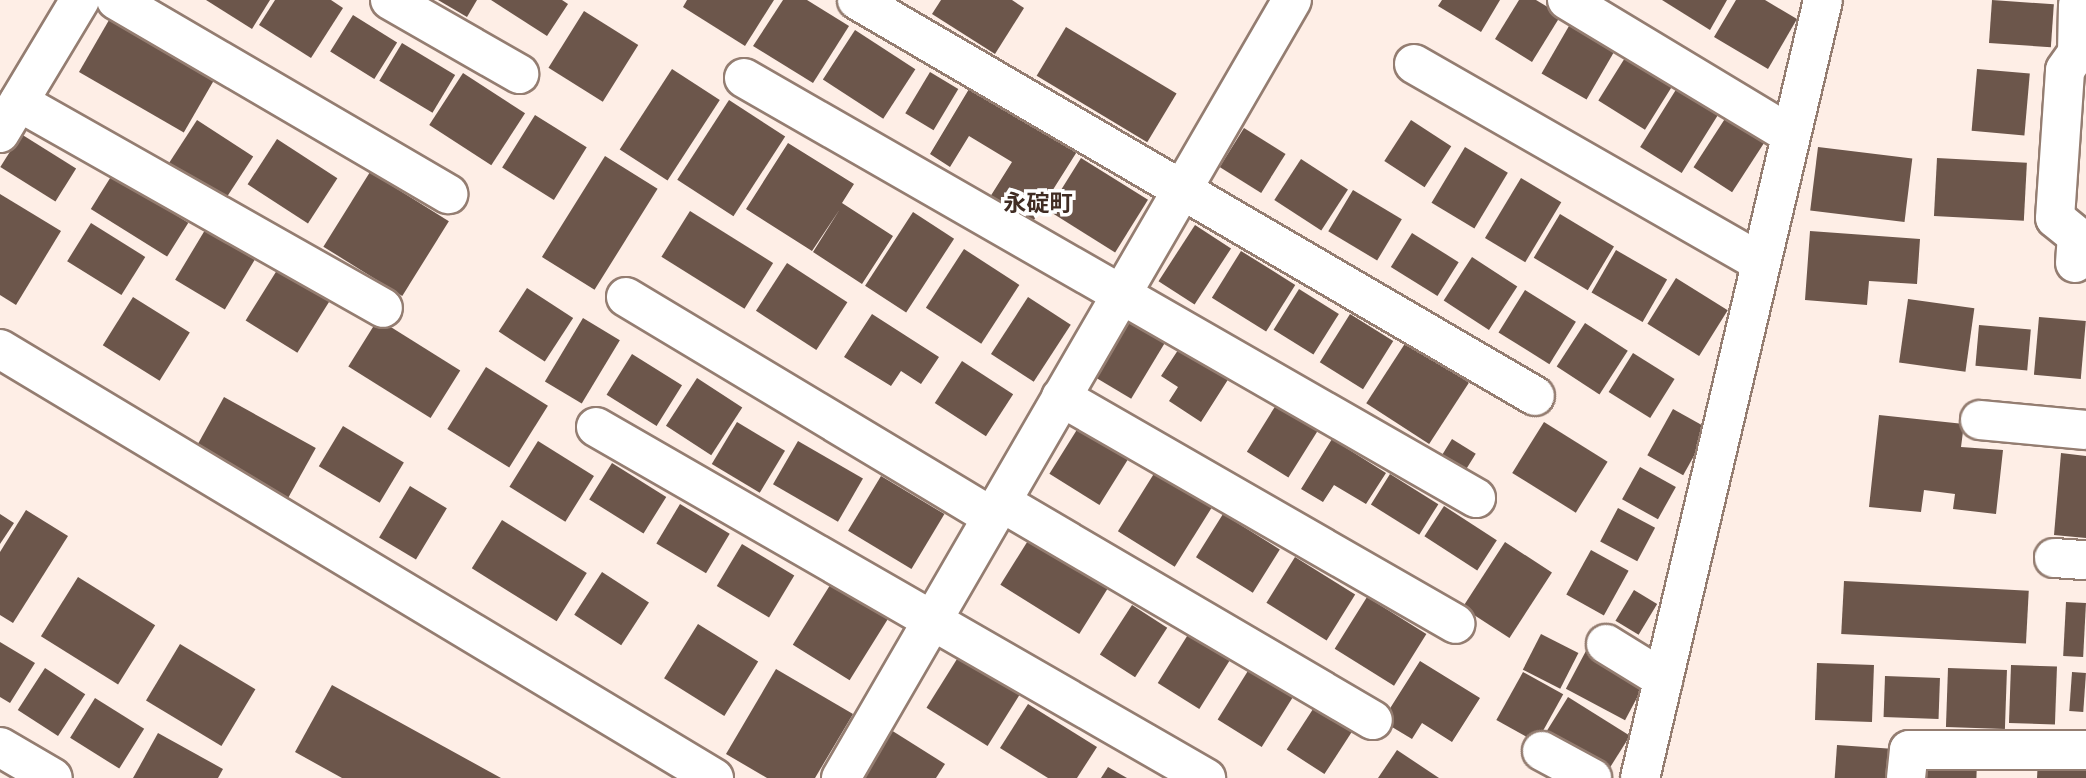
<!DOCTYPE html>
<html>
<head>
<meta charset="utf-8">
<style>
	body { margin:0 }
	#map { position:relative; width:2086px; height:778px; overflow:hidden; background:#feeee6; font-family:Lora,"Noto Sans JP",serif }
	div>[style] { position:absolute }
	.building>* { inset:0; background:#6c564b; transform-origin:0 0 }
	.roads { filter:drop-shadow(2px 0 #947d71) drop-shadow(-2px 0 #947d71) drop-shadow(0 2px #947d71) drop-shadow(0 -2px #947d71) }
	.minor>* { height:38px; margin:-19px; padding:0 19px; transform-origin:19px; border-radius:19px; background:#fff }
	.tertiary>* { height:38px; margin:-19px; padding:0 19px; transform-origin:19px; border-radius:19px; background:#fff }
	span { translate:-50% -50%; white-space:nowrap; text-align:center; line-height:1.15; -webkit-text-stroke:7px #fff; paint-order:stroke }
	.quarter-label { font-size:23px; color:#402c23; font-weight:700 }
</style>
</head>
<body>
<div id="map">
	<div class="building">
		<i style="clip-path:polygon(206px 0,270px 0,252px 29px)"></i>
		<i style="clip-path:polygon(275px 0,331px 0,343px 8px,311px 58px,259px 25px)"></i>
		<i style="clip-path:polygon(438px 0,477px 0,467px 17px)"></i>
		<i style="clip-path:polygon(491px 0,562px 0,568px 4px,547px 36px)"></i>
		<i style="clip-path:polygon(687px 0,774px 0,745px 46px,683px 7px)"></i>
		<i style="clip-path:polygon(783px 0,807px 0,849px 26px,813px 83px,753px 46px)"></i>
		<i style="clip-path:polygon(941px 0,1012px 0,1024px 8px,995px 54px,932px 14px)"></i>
		<i style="clip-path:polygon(1442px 0,1500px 0,1481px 32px,1438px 6px)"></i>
		<i style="clip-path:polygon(1519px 0,1536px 0,1561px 15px,1532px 62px,1495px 39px)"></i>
		<i style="clip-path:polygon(1662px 0,1727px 0,1710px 30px)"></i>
		<i style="clip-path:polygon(1736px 0,1765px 0,1797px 19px,1768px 69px,1714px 37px)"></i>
		<i style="left:1992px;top:0;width:62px;height:43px;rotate:4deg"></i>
		<i style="left:584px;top:11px;width:64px;height:67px;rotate:32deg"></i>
		<i style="left:353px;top:15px;width:52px;height:43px;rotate:32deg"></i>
		<i style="left:1573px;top:19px;width:52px;height:63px;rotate:30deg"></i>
		<i style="left:109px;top:20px;width:121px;height:60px;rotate:30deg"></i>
		<i style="left:1066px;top:27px;width:129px;height:57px;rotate:31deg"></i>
		<i style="left:855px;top:30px;width:72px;height:59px;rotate:33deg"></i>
		<i style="left:402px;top:43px;width:62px;height:44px;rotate:31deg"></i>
		<i style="left:1628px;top:53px;width:55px;height:56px;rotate:32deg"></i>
		<i style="left:672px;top:69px;width:57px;height:96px;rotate:33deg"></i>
		<i style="left:1977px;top:69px;width:53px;height:62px;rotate:5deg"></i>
		<i style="left:930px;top:72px;width:33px;height:48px;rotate:31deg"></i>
		<i style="left:463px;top:73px;width:74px;height:62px;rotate:33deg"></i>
		<i style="left:1682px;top:80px;width:49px;height:79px;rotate:32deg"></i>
		<i style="clip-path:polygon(972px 84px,1078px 150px,1032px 223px,990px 197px,1012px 162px,969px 136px,950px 167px,930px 154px)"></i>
		<i style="left:729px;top:100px;width:67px;height:95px;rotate:33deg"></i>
		<i style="left:1730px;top:111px;width:46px;height:67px;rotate:33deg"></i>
		<i style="left:535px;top:115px;width:61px;height:62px;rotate:32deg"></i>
		<i style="left:197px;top:120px;width:67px;height:54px;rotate:33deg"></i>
		<i style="left:1411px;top:120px;width:48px;height:49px;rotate:33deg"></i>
		<i style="left:1244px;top:128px;width:49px;height:46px;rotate:32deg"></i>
		<i style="left:21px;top:134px;width:65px;height:39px;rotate:32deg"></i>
		<i style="left:277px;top:139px;width:72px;height:54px;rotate:33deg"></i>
		<i style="clip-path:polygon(788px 143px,854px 184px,842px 203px,893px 236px,862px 284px,813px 252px,840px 209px,812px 251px,746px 209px)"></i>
		<i style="left:1465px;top:147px;width:50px;height:65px;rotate:31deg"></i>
		<i style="left:1818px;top:147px;width:95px;height:64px;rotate:7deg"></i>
		<i style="left:605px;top:156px;width:62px;height:119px;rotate:32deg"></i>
		<i style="left:1081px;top:158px;width:79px;height:62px;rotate:32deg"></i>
		<i style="left:1937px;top:158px;width:90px;height:58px;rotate:3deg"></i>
		<i style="left:1301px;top:159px;width:56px;height:49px;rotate:33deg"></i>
		<i style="left:370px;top:172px;width:93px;height:88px;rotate:32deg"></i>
		<i style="left:112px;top:175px;width:90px;height:40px;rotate:32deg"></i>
		<i style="left:1521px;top:178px;width:47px;height:70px;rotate:31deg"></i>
		<i style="left:1353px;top:190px;width:57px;height:48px;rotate:31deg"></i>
		<i style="clip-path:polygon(0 194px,61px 231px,16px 305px,0 295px)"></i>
		<i style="left:690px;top:211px;width:98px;height:54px;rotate:32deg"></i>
		<i style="left:913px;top:212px;width:49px;height:88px;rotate:33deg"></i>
		<i style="left:1560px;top:214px;width:63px;height:51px;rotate:31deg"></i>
		<i style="left:91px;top:223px;width:64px;height:45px;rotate:32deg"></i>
		<i style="left:1195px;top:225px;width:43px;height:67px;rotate:33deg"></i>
		<i style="left:205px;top:230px;width:58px;height:58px;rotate:31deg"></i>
		<i style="clip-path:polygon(1810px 231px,1920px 239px,1917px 284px,1869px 281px,1867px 305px,1805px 300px)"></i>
		<i style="left:1412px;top:233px;width:55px;height:40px;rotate:32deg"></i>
		<i style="left:964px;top:249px;width:66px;height:70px;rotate:33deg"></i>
		<i style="left:1616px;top:250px;width:59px;height:49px;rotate:30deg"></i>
		<i style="left:1241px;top:251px;width:64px;height:55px;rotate:32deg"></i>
		<i style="left:1472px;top:257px;width:54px;height:52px;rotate:33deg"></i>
		<i style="left:787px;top:263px;width:72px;height:57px;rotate:33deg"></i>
		<i style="left:279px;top:267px;width:61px;height:63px;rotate:32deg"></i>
		<i style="left:1676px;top:278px;width:61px;height:54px;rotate:32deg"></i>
		<i style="left:527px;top:288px;width:55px;height:52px;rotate:33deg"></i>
		<i style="left:1299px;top:289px;width:47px;height:48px;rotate:32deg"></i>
		<i style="left:1525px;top:290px;width:60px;height:50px;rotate:32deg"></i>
		<i style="left:133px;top:297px;width:67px;height:57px;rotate:32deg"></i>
		<i style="left:1028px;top:297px;width:51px;height:68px;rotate:33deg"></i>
		<i style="left:1908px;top:299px;width:67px;height:64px;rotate:8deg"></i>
		<i style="clip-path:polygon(872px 314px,939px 357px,921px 384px,901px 371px,891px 386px,844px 357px)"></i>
		<i style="left:1350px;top:314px;width:51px;height:57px;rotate:32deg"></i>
		<i style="left:1129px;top:317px;width:44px;height:69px;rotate:31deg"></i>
		<i style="left:2039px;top:317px;width:47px;height:58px;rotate:5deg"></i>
		<i style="left:583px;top:318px;width:43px;height:74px;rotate:31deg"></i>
		<i style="left:378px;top:319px;width:97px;height:56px;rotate:32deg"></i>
		<i style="left:1585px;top:323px;width:51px;height:52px;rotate:33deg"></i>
		<i style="left:1979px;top:325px;width:52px;height:41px;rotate:5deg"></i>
		<i style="left:1406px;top:342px;width:75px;height:73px;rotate:33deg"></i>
		<i style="clip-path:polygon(1180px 347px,1229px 378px,1201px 422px,1169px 401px,1178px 387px,1161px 376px)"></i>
		<i style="left:1633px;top:353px;width:49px;height:46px;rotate:32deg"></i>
		<i style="left:632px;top:354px;width:59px;height:48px;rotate:32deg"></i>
		<i style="left:962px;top:361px;width:61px;height:50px;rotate:33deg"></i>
		<i style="left:486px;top:367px;width:73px;height:73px;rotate:32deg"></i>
		<i style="left:697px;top:378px;width:54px;height:57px;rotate:33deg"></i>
		<i style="left:224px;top:397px;width:105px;height:59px;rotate:29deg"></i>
		<i style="left:1276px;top:405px;width:49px;height:55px;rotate:32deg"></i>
		<i style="left:1673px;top:409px;width:41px;height:53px;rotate:29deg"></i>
		<i style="clip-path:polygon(1879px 415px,1964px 424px,1961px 447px,2003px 450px,1996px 514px,1953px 509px,1955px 494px,1924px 490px,1921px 512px,1869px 507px)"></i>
		<i style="left:737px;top:422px;width:56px;height:49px;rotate:31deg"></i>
		<i style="left:1544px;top:422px;width:75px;height:60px;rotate:32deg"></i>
		<i style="left:343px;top:426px;width:71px;height:47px;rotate:31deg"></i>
		<i style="left:1078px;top:428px;width:59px;height:54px;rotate:32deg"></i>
		<i style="clip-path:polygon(1332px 439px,1386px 473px,1366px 504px,1334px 485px,1323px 502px,1301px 489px)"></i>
		<i style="left:1452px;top:439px;width:28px;height:27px;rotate:32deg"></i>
		<i style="left:538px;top:441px;width:66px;height:54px;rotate:32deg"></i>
		<i style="left:798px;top:441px;width:75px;height:50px;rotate:30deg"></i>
		<i style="clip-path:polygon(2061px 453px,2086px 456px,2086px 538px,2054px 535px)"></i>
		<i style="left:612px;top:463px;width:64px;height:43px;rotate:32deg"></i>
		<i style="left:1640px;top:467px;width:41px;height:37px;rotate:29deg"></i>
		<i style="left:1155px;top:472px;width:67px;height:70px;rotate:32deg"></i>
		<i style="left:1390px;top:474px;width:57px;height:36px;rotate:32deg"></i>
		<i style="left:881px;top:476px;width:74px;height:64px;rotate:31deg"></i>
		<i style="left:410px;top:486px;width:43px;height:60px;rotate:31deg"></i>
		<i style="left:680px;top:504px;width:58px;height:46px;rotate:31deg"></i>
		<i style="left:1444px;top:506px;width:63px;height:36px;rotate:33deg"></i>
		<i style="left:1618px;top:508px;width:42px;height:38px;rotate:28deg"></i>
		<i style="clip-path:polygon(26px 510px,68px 536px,13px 623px,0 615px,0 552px)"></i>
		<i style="clip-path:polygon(0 514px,14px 523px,0 544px)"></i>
		<i style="left:1223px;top:514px;width:67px;height:51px;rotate:32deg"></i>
		<i style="left:502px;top:520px;width:100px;height:57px;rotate:32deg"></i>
		<i style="left:1029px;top:539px;width:93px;height:54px;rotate:32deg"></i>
		<i style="left:1505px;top:542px;width:56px;height:78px;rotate:33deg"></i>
		<i style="left:742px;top:544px;width:61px;height:49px;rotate:31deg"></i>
		<i style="left:1591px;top:550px;width:43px;height:51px;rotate:29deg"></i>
		<i style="left:1295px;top:557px;width:71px;height:54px;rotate:32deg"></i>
		<i style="left:602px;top:572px;width:56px;height:51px;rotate:33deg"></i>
		<i style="left:78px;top:577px;width:91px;height:70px;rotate:32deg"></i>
		<i style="left:1844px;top:581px;width:185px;height:53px;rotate:3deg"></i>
		<i style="left:832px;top:582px;width:67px;height:74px;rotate:32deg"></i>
		<i style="left:1634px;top:590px;width:27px;height:36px;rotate:31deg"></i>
		<i style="left:1367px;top:597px;width:70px;height:61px;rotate:32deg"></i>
		<i style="left:2066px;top:602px;width:20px;height:54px;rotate:3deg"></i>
		<i style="left:1132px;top:605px;width:42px;height:59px;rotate:33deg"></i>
		<i style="left:698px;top:624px;width:71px;height:64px;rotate:32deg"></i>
		<i style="left:1189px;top:633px;width:49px;height:59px;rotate:32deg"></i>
		<i style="left:1541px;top:634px;width:42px;height:40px;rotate:27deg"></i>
		<i style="clip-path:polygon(0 642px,35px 663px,10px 703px,0 697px)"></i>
		<i style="left:180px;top:644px;width:88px;height:66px;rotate:31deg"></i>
		<i style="left:1587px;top:649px;width:67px;height:45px;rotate:28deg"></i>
		<i style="left:962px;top:651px;width:72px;height:67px;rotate:32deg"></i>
		<i style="clip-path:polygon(1420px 661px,1480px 698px,1452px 742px,1422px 723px,1412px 739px,1382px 721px)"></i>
		<i style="left:1817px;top:663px;width:57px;height:57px;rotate:2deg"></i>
		<i style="left:2011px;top:665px;width:46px;height:58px;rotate:2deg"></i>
		<i style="left:1251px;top:666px;width:52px;height:63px;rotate:32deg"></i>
		<i style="left:45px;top:668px;width:48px;height:50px;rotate:33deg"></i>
		<i style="left:1948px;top:668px;width:59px;height:59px;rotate:2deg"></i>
		<i style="clip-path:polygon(776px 669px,853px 714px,815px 778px,767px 778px,726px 754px)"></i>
		<i style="left:1523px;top:672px;width:46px;height:55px;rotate:29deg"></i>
		<i style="left:2072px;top:672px;width:14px;height:39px;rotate:4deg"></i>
		<i style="left:1885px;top:676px;width:55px;height:41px;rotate:2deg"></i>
		<i style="clip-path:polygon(332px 685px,501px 778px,342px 778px,295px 752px)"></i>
		<i style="left:1568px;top:697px;width:73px;height:51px;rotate:32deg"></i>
		<i style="left:95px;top:698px;width:58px;height:47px;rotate:32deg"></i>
		<i style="clip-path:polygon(1028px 704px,1097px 747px,1077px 778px,1048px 778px,1000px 748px)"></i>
		<i style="left:1315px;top:706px;width:45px;height:52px;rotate:33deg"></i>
		<i style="clip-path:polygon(891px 730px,945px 764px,936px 778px,861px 778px)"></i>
		<i style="clip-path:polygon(158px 733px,223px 769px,218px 778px,133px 778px)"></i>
		<i style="left:1837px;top:745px;width:58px;height:33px;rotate:4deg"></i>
		<i style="clip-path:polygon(1397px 750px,1439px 778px,1378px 778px)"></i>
		<i style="left:1925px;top:760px;width:52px;height:18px;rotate:2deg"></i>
		<i style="clip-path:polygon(2038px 760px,2086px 763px,2086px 778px,2037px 778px)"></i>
		<i style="clip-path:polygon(1108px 767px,1127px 778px,1101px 778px)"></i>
	</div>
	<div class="roads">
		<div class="minor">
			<i style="left:116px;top:0;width:385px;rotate:30.3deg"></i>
			<i style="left:390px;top:0;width:149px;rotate:29.8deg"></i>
			<i style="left:857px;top:0;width:785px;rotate:30.29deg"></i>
			<i style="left:1567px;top:0;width:259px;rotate:31.1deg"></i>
			<i style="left:2077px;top:53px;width:48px;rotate:-88.8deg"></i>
			<i style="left:1414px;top:64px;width:399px;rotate:29.8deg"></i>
			<i style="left:744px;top:78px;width:844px;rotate:29.85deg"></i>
			<i style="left:19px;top:102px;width:418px;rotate:29.5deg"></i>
			<i style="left:0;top:133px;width:155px;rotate:-59deg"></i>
			<i style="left:2075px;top:263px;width:27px;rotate:-86deg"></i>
			<i style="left:2077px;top:236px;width:28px;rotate:-141deg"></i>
			<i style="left:2055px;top:218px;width:148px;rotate:-86.1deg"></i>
			<i style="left:2065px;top:70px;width:21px;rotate:-55deg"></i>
			<i style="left:2077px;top:53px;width:9px;rotate:6deg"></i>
			<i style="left:626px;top:297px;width:427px;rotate:31deg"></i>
			<i style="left:1061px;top:397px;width:455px;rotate:29.9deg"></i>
			<i style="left:1980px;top:420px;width:106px;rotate:5.4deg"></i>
			<i style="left:596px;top:427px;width:704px;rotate:29.92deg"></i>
			<i style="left:1001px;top:502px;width:431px;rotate:30.4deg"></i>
			<i style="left:2054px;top:558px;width:32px;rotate:4deg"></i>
			<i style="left:1606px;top:644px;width:67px;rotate:31.6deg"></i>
			<i style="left:0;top:747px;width:61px;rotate:30.3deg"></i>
			<i style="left:1542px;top:751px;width:57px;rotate:28.4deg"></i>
			<i style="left:841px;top:778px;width:899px;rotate:-59.9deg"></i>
			<i style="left:1640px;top:778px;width:799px;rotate:-76.76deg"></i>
			<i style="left:1906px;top:778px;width:28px;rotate:-84deg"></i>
			<i style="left:1909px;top:750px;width:177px"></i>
		</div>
		<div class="tertiary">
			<i style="left:0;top:349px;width:833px;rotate:31deg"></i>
		</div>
	</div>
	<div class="quarter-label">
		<span style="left:1038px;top:203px">永碇町</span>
	</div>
</div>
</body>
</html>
